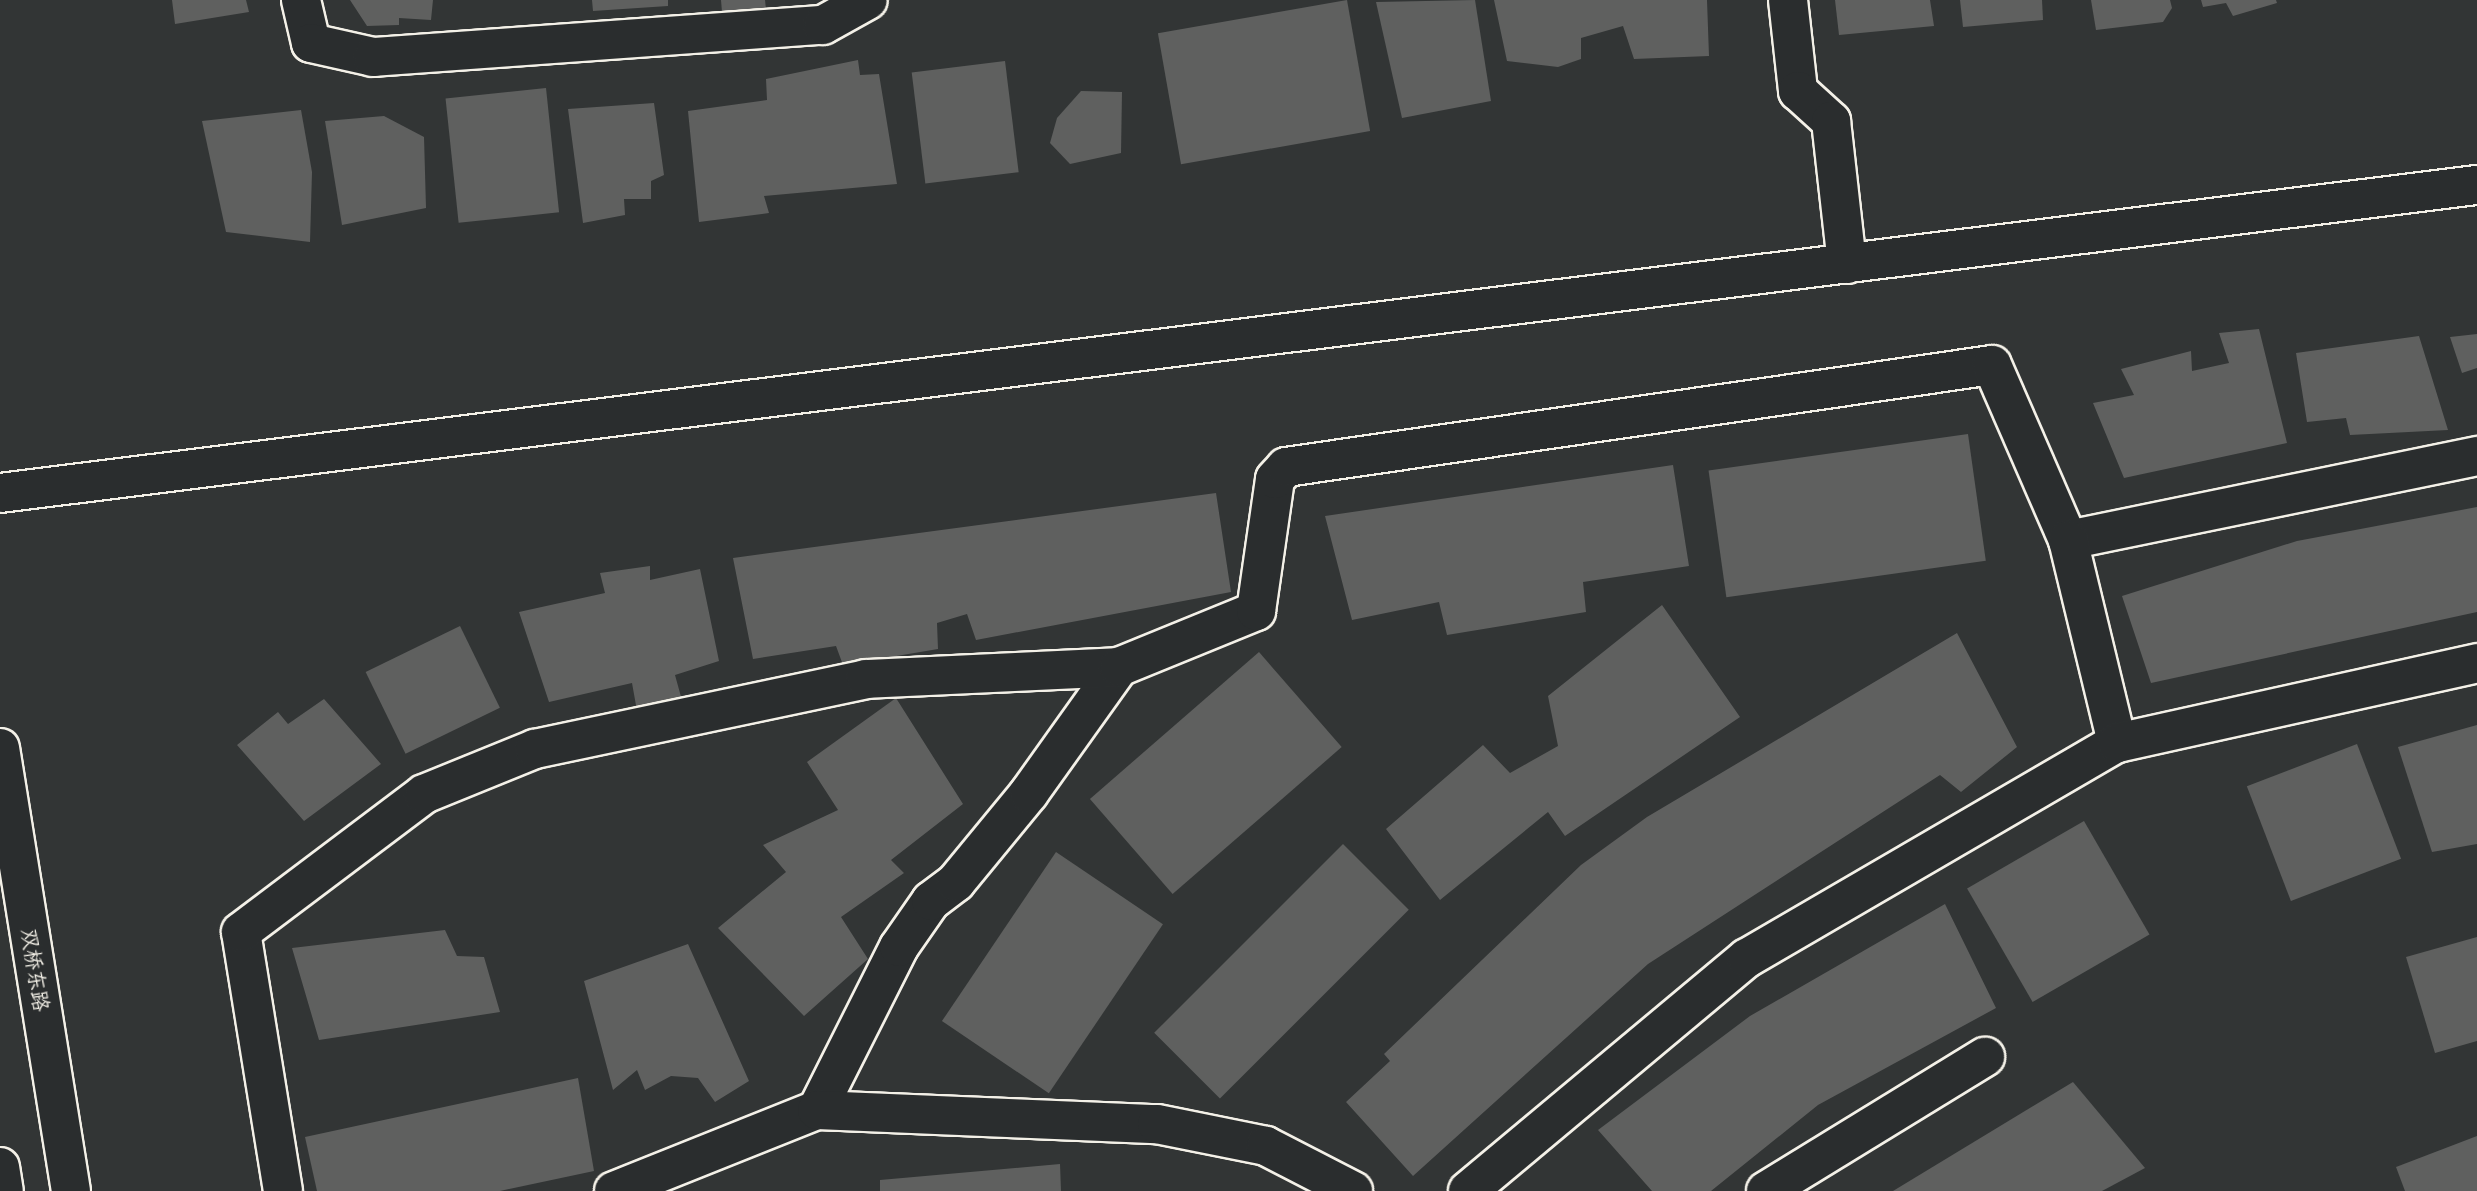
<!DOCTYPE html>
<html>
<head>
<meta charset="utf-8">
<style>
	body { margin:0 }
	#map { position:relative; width:2477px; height:1191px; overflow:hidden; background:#323535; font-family:"Shantell Sans","LXGW WenKai TC",sans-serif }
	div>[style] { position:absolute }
	.building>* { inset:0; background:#5f605f; transform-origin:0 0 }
	.roads { filter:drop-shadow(2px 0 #f4f1e8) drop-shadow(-2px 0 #f4f1e8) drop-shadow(0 2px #f4f1e8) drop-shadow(0 -2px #f4f1e8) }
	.minor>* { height:38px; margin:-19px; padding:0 19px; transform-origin:19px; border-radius:19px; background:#2a2d2e }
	span { translate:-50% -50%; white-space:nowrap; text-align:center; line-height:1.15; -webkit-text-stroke:5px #2a2d2e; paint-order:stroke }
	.street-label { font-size:21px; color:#f4f1e8 }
</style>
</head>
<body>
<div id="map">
	<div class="building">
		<i style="clip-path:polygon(172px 0,246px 0,249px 12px,175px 24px)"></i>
		<i style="clip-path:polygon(350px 0,433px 0,431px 20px,399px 18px,399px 25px,367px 26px)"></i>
		<i style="clip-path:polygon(592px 0,668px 0,668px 6px,593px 11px)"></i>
		<i style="clip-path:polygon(721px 0,765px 0,766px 9px,722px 12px)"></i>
		<i style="left:1347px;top:0;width:133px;height:192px;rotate:80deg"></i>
		<i style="clip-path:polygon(1475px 0,1491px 101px,1402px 118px,1376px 2px)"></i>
		<i style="clip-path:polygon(1494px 0,1707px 0,1709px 56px,1634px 59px,1623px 26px,1581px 38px,1581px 59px,1558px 67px,1507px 61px)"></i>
		<i style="clip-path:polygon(1835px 0,1930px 0,1934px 26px,1839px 35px)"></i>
		<i style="clip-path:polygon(1960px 0,2042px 0,2043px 20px,1963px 27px)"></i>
		<i style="clip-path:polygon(2091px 0,2170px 0,2172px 8px,2163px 22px,2096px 30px)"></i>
		<i style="clip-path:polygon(2201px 0,2276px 0,2277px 3px,2233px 16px,2226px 3px,2203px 7px)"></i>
		<i style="clip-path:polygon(858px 60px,860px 75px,879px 74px,897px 184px,764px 196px,769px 213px,699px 222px,688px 111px,767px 100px,766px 79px)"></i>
		<i style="left:1005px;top:61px;width:112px;height:94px;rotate:83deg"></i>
		<i style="left:546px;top:88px;width:125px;height:101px;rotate:84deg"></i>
		<i style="clip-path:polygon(1081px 91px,1122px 92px,1121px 153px,1070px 164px,1050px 143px,1057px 118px)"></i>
		<i style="clip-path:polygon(654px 103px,664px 175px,651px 181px,651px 199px,624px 199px,625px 215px,583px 223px,568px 109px)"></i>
		<i style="clip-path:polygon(301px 110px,312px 172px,310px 242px,226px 232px,202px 121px)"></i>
		<i style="clip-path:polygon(384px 116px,424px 137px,426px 208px,342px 225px,325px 121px)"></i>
		<i style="clip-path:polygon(2259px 329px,2287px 443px,2124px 478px,2093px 403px,2134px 395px,2121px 369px,2191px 351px,2192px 371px,2229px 363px,2219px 333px)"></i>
		<i style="clip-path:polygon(2477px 334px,2477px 368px,2462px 373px,2450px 337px)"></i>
		<i style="clip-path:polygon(2419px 336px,2448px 430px,2350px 435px,2346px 418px,2307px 422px,2296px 353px)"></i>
		<i style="left:1968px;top:434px;width:128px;height:262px;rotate:82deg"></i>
		<i style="clip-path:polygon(1673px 465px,1689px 566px,1583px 582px,1586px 612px,1447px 635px,1439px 602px,1352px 620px,1325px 516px)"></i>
		<i style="clip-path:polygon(1216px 493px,1231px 592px,976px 640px,967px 614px,937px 623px,938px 649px,843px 665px,836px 646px,753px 659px,733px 558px)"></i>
		<i style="clip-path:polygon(2477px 507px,2477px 612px,2151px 683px,2122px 596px,2297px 541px)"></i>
		<i style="clip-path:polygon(650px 566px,650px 580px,700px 569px,719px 661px,675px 675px,683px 704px,637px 711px,632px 683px,549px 702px,519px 612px,605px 593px,600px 573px)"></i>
		<i style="clip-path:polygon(1662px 605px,1740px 717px,1565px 836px,1548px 812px,1440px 900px,1386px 829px,1483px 745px,1510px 773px,1558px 746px,1548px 696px)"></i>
		<i style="left:460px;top:626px;width:91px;height:105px;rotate:64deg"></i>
		<i style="clip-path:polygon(1957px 633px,2017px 747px,1961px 792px,1940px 775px,1648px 964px,1413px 1176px,1346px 1102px,1390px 1061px,1384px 1054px,1581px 865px,1647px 817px)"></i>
		<i style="left:1259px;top:652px;width:126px;height:224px;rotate:49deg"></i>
		<i style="clip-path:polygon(896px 698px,963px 804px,891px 860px,904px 873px,841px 917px,868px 959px,804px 1016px,718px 928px,786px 872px,763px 845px,838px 810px,807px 762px)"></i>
		<i style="clip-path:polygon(324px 699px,381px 764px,304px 821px,237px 745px,278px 712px,288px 724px)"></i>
		<i style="clip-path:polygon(2477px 725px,2477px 844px,2432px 852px,2398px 747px)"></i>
		<i style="left:2357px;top:744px;width:123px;height:118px;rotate:69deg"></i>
		<i style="left:2084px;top:821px;width:131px;height:135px;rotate:60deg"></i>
		<i style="left:1343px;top:844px;width:93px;height:267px;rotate:45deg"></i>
		<i style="left:1056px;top:852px;width:129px;height:204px;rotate:34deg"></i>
		<i style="clip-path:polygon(1945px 904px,1996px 1008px,1818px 1105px,1711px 1191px,1652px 1191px,1598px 1130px,1750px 1016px)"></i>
		<i style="clip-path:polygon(445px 930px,457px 956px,484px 957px,500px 1012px,319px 1040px,292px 948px)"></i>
		<i style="clip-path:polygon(2477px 937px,2477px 1041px,2435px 1053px,2406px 957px)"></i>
		<i style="clip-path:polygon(688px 944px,749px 1081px,715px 1102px,698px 1078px,671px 1076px,645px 1090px,637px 1070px,613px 1090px,584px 981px)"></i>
		<i style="clip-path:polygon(578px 1078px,594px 1171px,500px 1191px,317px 1191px,305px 1137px)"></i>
		<i style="clip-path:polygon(2073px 1082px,2145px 1168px,2102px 1191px,1893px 1191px)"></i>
		<i style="clip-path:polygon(2477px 1136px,2477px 1191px,2405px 1191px,2396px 1167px)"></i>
		<i style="clip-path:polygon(1060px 1164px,1061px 1191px,880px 1191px,880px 1180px)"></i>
	</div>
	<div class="roads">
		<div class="minor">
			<i style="left:301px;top:0;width:44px;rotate:76.9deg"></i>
			<i style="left:311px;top:43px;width:64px;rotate:12.7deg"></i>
			<i style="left:373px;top:57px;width:451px;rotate:-4.1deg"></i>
			<i style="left:823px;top:25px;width:51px;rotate:-29.1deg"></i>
			<i style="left:1788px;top:0;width:92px;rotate:83.7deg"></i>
			<i style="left:1798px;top:91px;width:45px;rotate:42.3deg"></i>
			<i style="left:1831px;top:121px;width:144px;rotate:83.6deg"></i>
			<i style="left:0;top:493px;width:2496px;rotate:-7.09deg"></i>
			<i style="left:2068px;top:540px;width:418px;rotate:-11.6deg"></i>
			<i style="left:0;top:748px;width:449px;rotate:80.9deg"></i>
			<i style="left:817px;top:1110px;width:182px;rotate:-63.3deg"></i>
			<i style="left:899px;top:947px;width:56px;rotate:-55.2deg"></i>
			<i style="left:931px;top:901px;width:31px;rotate:-37deg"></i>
			<i style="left:956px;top:882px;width:115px;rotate:-50.6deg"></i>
			<i style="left:1029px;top:793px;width:155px;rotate:-54.5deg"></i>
			<i style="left:0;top:1167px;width:24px;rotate:81deg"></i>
			<i style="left:283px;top:1191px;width:262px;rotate:-99.2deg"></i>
			<i style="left:241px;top:932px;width:229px;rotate:-37deg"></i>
			<i style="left:424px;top:794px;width:120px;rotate:-22.1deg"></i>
			<i style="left:535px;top:749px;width:338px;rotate:-11.9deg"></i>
			<i style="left:866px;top:679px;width:253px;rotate:-2.7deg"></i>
			<i style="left:1119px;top:667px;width:148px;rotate:-22.2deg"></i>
			<i style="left:1256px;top:611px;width:133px;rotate:-81.8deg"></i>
			<i style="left:1275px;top:479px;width:16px;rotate:-47deg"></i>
			<i style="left:1286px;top:467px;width:713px;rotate:-8.22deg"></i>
			<i style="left:1992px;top:365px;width:191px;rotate:66.5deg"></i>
			<i style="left:2068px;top:540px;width:209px;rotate:76.4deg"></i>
			<i style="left:614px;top:1191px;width:219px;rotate:-21.8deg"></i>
			<i style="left:817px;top:1110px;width:340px;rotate:2.4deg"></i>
			<i style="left:1157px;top:1124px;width:111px;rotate:11.4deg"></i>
			<i style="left:1266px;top:1146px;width:98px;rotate:27.3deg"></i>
			<i style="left:1468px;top:1191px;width:363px;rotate:-39.9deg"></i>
			<i style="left:1747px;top:958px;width:428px;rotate:-30.2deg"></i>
			<i style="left:2117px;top:743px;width:369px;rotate:-12.5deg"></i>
			<i style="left:1766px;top:1191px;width:257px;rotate:-31.5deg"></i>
		</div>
	</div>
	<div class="street-label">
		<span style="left:35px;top:970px;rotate:81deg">双桥东路</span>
	</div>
</div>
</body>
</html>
